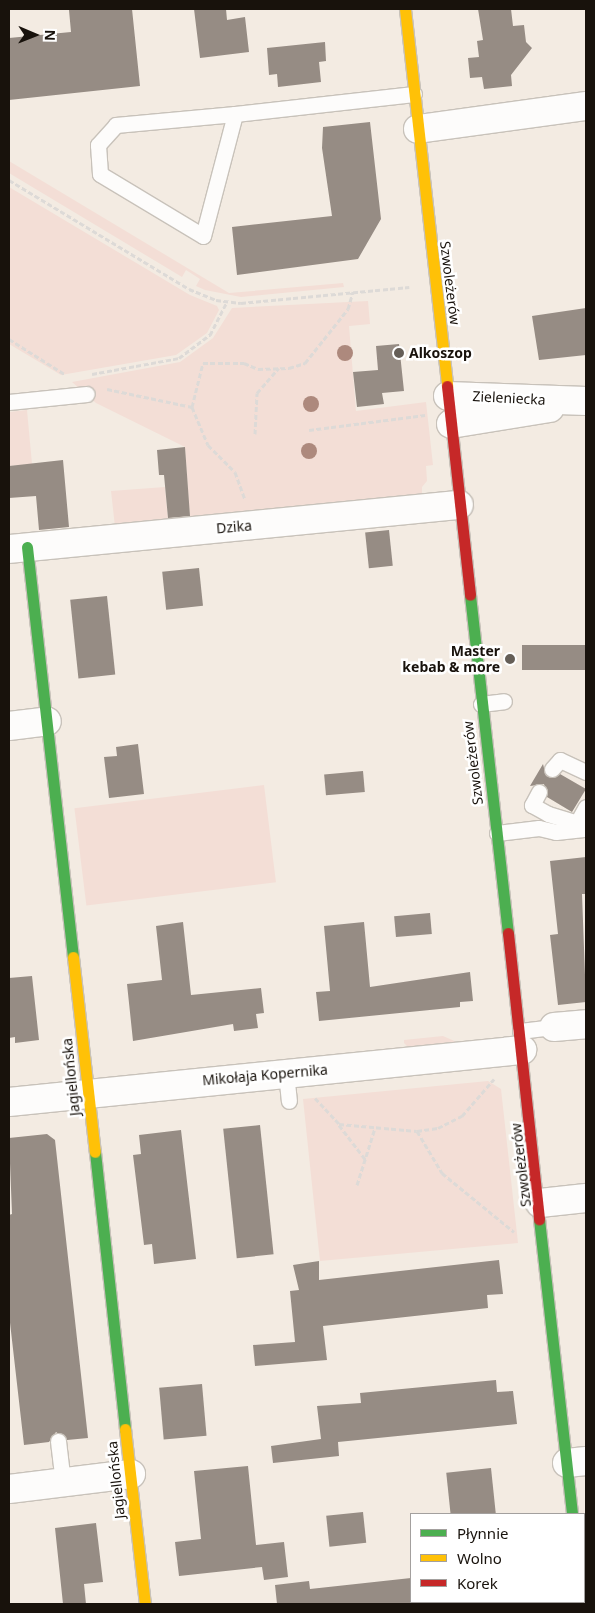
<!DOCTYPE html>
<html>
<head>
<meta charset="utf-8">
<style>
	body { margin:0 }
	#map { position:relative; width:595px; height:1613px; overflow:hidden; background:#f3ebe2; font-family:"Noto Sans",sans-serif }
	div>[style] { position:absolute }
	.green>* { inset:0; background:#f3ded6; transform-origin:0 0 }
	.building>* { inset:0; background:#968c84; transform-origin:0 0 }
	.path>* { height:3px; margin-top:-1.5px; transform-origin:0; background:repeating-linear-gradient(90deg,#dddad7 0 5px,transparent 0 7.5px) }
	.roads { filter:drop-shadow(1px 0 #c8c2ba) drop-shadow(-1px 0 #c8c2ba) drop-shadow(0 1px #c8c2ba) drop-shadow(0 -1px #c8c2ba) }
	.lane>* { height:15px; margin:-7.5px; padding:0 7.5px; transform-origin:7.5px; border-radius:7.5px; background:#fdfcfb }
	.street>* { height:28px; margin:-14px; padding:0 14px; transform-origin:14px; border-radius:14px; background:#fdfcfb }
	.fast>* { height:11px; margin:-5.5px; padding:0 5.5px; transform-origin:5.5px; border-radius:5.5px; background:#4caf50 }
	.slow>* { height:11px; margin:-5.5px; padding:0 5.5px; transform-origin:5.5px; border-radius:5.5px; background:#ffc107 }
	.jam>* { height:11px; margin:-5.5px; padding:0 5.5px; transform-origin:5.5px; border-radius:5.5px; background:#c62828 }
	.trees>* { width:16px; height:16px; margin:-8px; border-radius:50%; background:#ad897d }
	.dots>* { width:14px; height:14px; translate:-50% -50%; box-sizing:border-box; border:2px solid #fff; border-radius:50% }
	span { translate:-50% -50%; white-space:nowrap; text-align:center; line-height:1.15; -webkit-text-stroke:5px #fff; paint-order:stroke }
	.street-label { font-size:14px; color:#18120c }
	.poi-label { font-size:14px; color:#18120c; font-weight:700 }
	.left { translate:0 -50%; text-align:left }
	.right { translate:-100% -50%; text-align:right }
	.frame { position:absolute; inset:0; border:10px solid #18120c; pointer-events:none }
	.legend { position:absolute; left:410px; top:1513px; width:175px; height:90px; box-sizing:border-box; background:#fff; border:1px solid #a3a09e; margin:0; padding:6px 9px; list-style:none; font-size:15px; color:#18120c }
	.legend li { display:flex; align-items:center; gap:10px; height:25px }
	.legend b { width:25px; border:1px solid #a3a09e }
	.north { position:absolute; left:10px; top:10px; width:50px; height:50px; -webkit-text-stroke:4px #fff; paint-order:stroke; rotate:91deg; font-size:14px; font-weight:700; line-height:20px; text-align:center; color:#18120c }
	.north::after { content:''; display:block; margin:auto; width:18px; height:22px; background:#18120c; clip-path:polygon(50% 0,100% 100%,50% 72%,0 100%) }
</style>
</head>
<body>
<div id="map">
	<div class="green">
		<i style="clip-path:polygon(9px 161px,229px 293px,343px 283px,344px 287px,241px 297px,205px 290px,196px 286px,200px 279px,186px 270px,182px 277px,9px 173px)"></i>
		<i style="clip-path:polygon(9px 187px,190px 295px,217px 306px,219px 310px,207px 333px,176px 355px,61px 375px,9px 344px)"></i>
		<i style="clip-path:polygon(368px 301px,370px 324px,349px 326px,356px 411px,426px 402px,433px 465px,426px 466px,427px 481px,422px 487px,422px 498px,115px 527px,111px 491px,165px 487px,168px 521px,190px 519px,185px 447px,96px 403px,72px 382px,180px 362px,213px 338px,232px 308px)"></i>
		<i style="clip-path:polygon(27px 410px,32px 464px,9px 466px,9px 412px)"></i>
		<i style="left:264px;top:785px;width:98px;height:191px;rotate:83deg"></i>
		<i style="clip-path:polygon(443px 1036px,459px 1043px,410px 1049px,404px 1043px,404px 1040px)"></i>
		<i style="clip-path:polygon(488px 1081px,501px 1089px,518px 1243px,320px 1261px,303px 1099px)"></i>
	</div>
	<div class="building">
		<i style="clip-path:polygon(82px 9px,132px 9px,140px 86px,9px 100px,9px 38px,71px 32px,69px 10px)"></i>
		<i style="clip-path:polygon(194px 9px,226px 9px,227px 20px,245px 17px,249px 52px,200px 58px)"></i>
		<i style="clip-path:polygon(478px 9px,511px 9px,513px 26px,524px 25px,526px 42px,532px 48px,511px 75px,512px 86px,484px 89px,482px 77px,470px 78px,468px 58px,479px 57px,477px 41px,483px 40px)"></i>
		<i style="clip-path:polygon(325px 42px,326px 61px,319px 62px,321px 82px,278px 87px,277px 74px,269px 75px,267px 48px)"></i>
		<i style="clip-path:polygon(370px 122px,381px 219px,358px 259px,237px 275px,232px 227px,332px 216px,322px 148px,323px 127px)"></i>
		<i style="clip-path:polygon(586px 308px,586px 355px,539px 360px,532px 316px)"></i>
		<i style="clip-path:polygon(399px 344px,404px 391px,382px 393px,384px 404px,357px 407px,353px 372px,378px 370px,376px 346px)"></i>
		<i style="clip-path:polygon(185px 447px,190px 516px,168px 518px,164px 475px,159px 475px,157px 450px)"></i>
		<i style="clip-path:polygon(63px 460px,69px 527px,39px 530px,36px 496px,9px 498px,9px 466px)"></i>
		<i style="left:389px;top:530px;width:36px;height:24px;rotate:84deg"></i>
		<i style="left:199px;top:568px;width:38px;height:37px;rotate:84deg"></i>
		<i style="left:107px;top:596px;width:79px;height:37px;rotate:84deg"></i>
		<i style="left:586px;top:645px;width:25px;height:64px;rotate:90deg"></i>
		<i style="clip-path:polygon(138px 744px,144px 794px,109px 798px,104px 757px,117px 756px,116px 747px)"></i>
		<i style="clip-path:polygon(543px 764px,546px 776px,554px 778px,560px 774px,586px 789px,572px 812px,547px 797px,544px 784px,530px 786px)"></i>
		<i style="left:363px;top:771px;width:21px;height:39px;rotate:85deg"></i>
		<i style="clip-path:polygon(586px 857px,586px 894px,582px 894px,586px 1002px,558px 1005px,550px 935px,558px 934px,550px 861px)"></i>
		<i style="left:430px;top:913px;width:21px;height:36px;rotate:85deg"></i>
		<i style="clip-path:polygon(183px 922px,191px 995px,261px 988px,264px 1013px,256px 1014px,258px 1028px,234px 1031px,233px 1024px,133px 1041px,127px 984px,162px 980px,156px 926px)"></i>
		<i style="clip-path:polygon(364px 922px,370px 987px,470px 972px,473px 1001px,460px 1002px,460px 1007px,319px 1021px,316px 992px,330px 991px,324px 926px)"></i>
		<i style="clip-path:polygon(32px 976px,39px 1040px,15px 1043px,15px 1037px,9px 1038px,9px 978px)"></i>
		<i style="left:260px;top:1125px;width:130px;height:37px;rotate:84deg"></i>
		<i style="clip-path:polygon(181px 1130px,196px 1259px,154px 1264px,152px 1244px,144px 1245px,133px 1155px,141px 1154px,139px 1135px)"></i>
		<i style="clip-path:polygon(47px 1134px,55px 1140px,88px 1438px,67px 1440px,56px 1432px,49px 1442px,24px 1445px,9px 1314px,9px 1215px,12px 1214px,9px 1138px)"></i>
		<i style="clip-path:polygon(499px 1260px,503px 1294px,487px 1295px,488px 1308px,323px 1326px,327px 1360px,255px 1366px,253px 1345px,295px 1342px,290px 1291px,299px 1290px,293px 1265px,319px 1261px,319px 1280px)"></i>
		<i style="clip-path:polygon(496px 1380px,497px 1392px,513px 1391px,517px 1424px,338px 1442px,339px 1456px,273px 1463px,271px 1446px,321px 1439px,317px 1406px,361px 1403px,360px 1393px)"></i>
		<i style="left:202px;top:1384px;width:52px;height:43px;rotate:85deg"></i>
		<i style="clip-path:polygon(248px 1466px,256px 1545px,284px 1542px,288px 1577px,264px 1580px,262px 1567px,179px 1576px,175px 1542px,201px 1539px,194px 1471px)"></i>
		<i style="left:491px;top:1468px;width:46px;height:45px;rotate:84deg"></i>
		<i style="left:363px;top:1512px;width:31px;height:37px;rotate:84deg"></i>
		<i style="clip-path:polygon(96px 1523px,103px 1582px,84px 1584px,86px 1604px,63px 1604px,55px 1528px)"></i>
		<i style="clip-path:polygon(411px 1578px,411px 1604px,277px 1604px,275px 1585px,309px 1581px,310px 1589px)"></i>
	</div>
	<div class="path">
		<i style="left:9px;top:180px;width:210px;rotate:31.2deg"></i>
		<i style="left:189px;top:289px;width:29px;rotate:22deg"></i>
		<i style="left:216px;top:300px;width:25px;rotate:7deg"></i>
		<i style="left:241px;top:303px;width:169px;rotate:-5.4deg"></i>
		<i style="left:9px;top:339px;width:67px;rotate:32.3deg"></i>
		<i style="left:92px;top:374px;width:88px;rotate:-10.4deg"></i>
		<i style="left:179px;top:358px;width:39px;rotate:-37deg"></i>
		<i style="left:210px;top:335px;width:36px;rotate:-63deg"></i>
		<i style="left:107px;top:389px;width:87px;rotate:12deg"></i>
		<i style="left:192px;top:407px;width:41px;rotate:67.2deg"></i>
		<i style="left:208px;top:445px;width:38px;rotate:45deg"></i>
		<i style="left:235px;top:472px;width:29px;rotate:70deg"></i>
		<i style="left:192px;top:407px;width:45px;rotate:-76deg"></i>
		<i style="left:203px;top:363px;width:41px"></i>
		<i style="left:244px;top:363px;width:15px;rotate:23deg"></i>
		<i style="left:258px;top:369px;width:31px;rotate:-2deg"></i>
		<i style="left:289px;top:368px;width:17px;rotate:-17deg"></i>
		<i style="left:305px;top:363px;width:69px;rotate:-51.5deg"></i>
		<i style="left:348px;top:309px;width:18px;rotate:-74deg"></i>
		<i style="left:309px;top:430px;width:117px;rotate:-7.4deg"></i>
		<i style="left:255px;top:434px;width:41px;rotate:-87.2deg"></i>
		<i style="left:257px;top:393px;width:33px;rotate:-49deg"></i>
		<i style="left:315px;top:1098px;width:35px;rotate:47deg"></i>
		<i style="left:339px;top:1124px;width:78px;rotate:5.1deg"></i>
		<i style="left:417px;top:1131px;width:21px;rotate:-8deg"></i>
		<i style="left:438px;top:1128px;width:27px;rotate:-27deg"></i>
		<i style="left:462px;top:1116px;width:49px;rotate:-49.1deg"></i>
		<i style="left:339px;top:1125px;width:43px;rotate:52.6deg"></i>
		<i style="left:417px;top:1131px;width:49px;rotate:59.2deg"></i>
		<i style="left:442px;top:1173px;width:93px;rotate:39.3deg"></i>
		<i style="left:357px;top:1185px;width:60px;rotate:-72.5deg"></i>
	</div>
	<div class="roads">
		<div class="lane">
			<i style="left:235px;top:114px;width:120px;rotate:174.7deg"></i>
			<i style="left:116px;top:125px;width:27px;rotate:132deg"></i>
			<i style="left:98px;top:145px;width:29px;rotate:86deg"></i>
			<i style="left:100px;top:174px;width:120px;rotate:31deg"></i>
			<i style="left:203px;top:236px;width:126px;rotate:-75.3deg"></i>
			<i style="left:235px;top:114px;width:180px;rotate:-6.4deg"></i>
			<i style="left:9px;top:402px;width:78px;rotate:-5.9deg"></i>
			<i style="left:481px;top:704px;width:23px;rotate:-7deg"></i>
			<i style="left:552px;top:769px;width:12px;rotate:-48deg"></i>
			<i style="left:560px;top:760px;width:29px;rotate:25deg"></i>
			<i style="left:539px;top:792px;width:15px;rotate:118deg"></i>
			<i style="left:532px;top:805px;width:18px;rotate:29deg"></i>
			<i style="left:548px;top:814px;width:30px;rotate:17deg"></i>
			<i style="left:577px;top:823px;width:18px;rotate:-61deg"></i>
			<i style="left:497px;top:833px;width:42px;rotate:-6.8deg"></i>
			<i style="left:539px;top:828px;width:17px;rotate:13deg"></i>
			<i style="left:556px;top:832px;width:30px;rotate:-6deg"></i>
			<i style="left:520px;top:1031px;width:34px;rotate:-7deg"></i>
			<i style="left:286px;top:1073px;width:28px;rotate:84deg"></i>
			<i style="left:58px;top:1441px;width:42px;rotate:83.2deg"></i>
		</div>
		<div class="street">
			<i style="left:418px;top:129px;width:170px;rotate:-7.8deg"></i>
			<i style="left:448px;top:396px;width:138px;rotate:2.1deg"></i>
			<i style="left:451px;top:424px;width:100px;rotate:-9.2deg"></i>
			<i style="left:9px;top:549px;width:452px;rotate:-5.6deg"></i>
			<i style="left:9px;top:726px;width:38px;rotate:-7deg"></i>
			<i style="left:554px;top:1027px;width:32px;rotate:-5deg"></i>
			<i style="left:9px;top:1102px;width:516px;rotate:-5.79deg"></i>
			<i style="left:540px;top:1203px;width:46px;rotate:-6.2deg"></i>
			<i style="left:567px;top:1463px;width:19px;rotate:-6deg"></i>
			<i style="left:9px;top:1489px;width:123px;rotate:-7deg"></i>
		</div>
		<div class="fast">
			<i style="left:27px;top:547px;width:413px;rotate:83.6deg"></i>
			<i style="left:470px;top:595px;width:340px;rotate:83.6deg"></i>
			<i style="left:95px;top:1152px;width:279px;rotate:83.8deg"></i>
			<i style="left:539px;top:1219px;width:297px;rotate:83.6deg"></i>
		</div>
		<div class="slow">
			<i style="left:405px;top:9px;width:379px;rotate:83.6deg"></i>
			<i style="left:73px;top:957px;width:196px;rotate:83.6deg"></i>
			<i style="left:125px;top:1429px;width:176px;rotate:83.5deg"></i>
		</div>
		<div class="jam">
			<i style="left:447px;top:386px;width:210px;rotate:83.7deg"></i>
			<i style="left:508px;top:933px;width:288px;rotate:83.8deg"></i>
			<i style="left:582px;top:1602px;width:2px;rotate:90deg"></i>
		</div>
	</div>
	<div class="trees">
		<i style="left:345px;top:353px"></i>
		<i style="left:311px;top:404px"></i>
		<i style="left:309px;top:451px"></i>
	</div>
	<div class="dots">
		<i style="left:399px;top:353px;background:#655e57"></i>
		<i style="left:510px;top:659px;background:#655e57"></i>
	</div>
	<div class="street-label">
		<span style="left:450px;top:283px;rotate:83deg">Szwoleżerów</span>
		<span style="left:509px;top:398px;rotate:3deg">Zieleniecka</span>
		<span style="left:234px;top:527px;rotate:-5deg">Dzika</span>
		<span style="left:473px;top:763px;rotate:-97deg">Szwoleżerów</span>
		<span style="left:265px;top:1075px;rotate:-5deg">Mikołaja Kopernika</span>
		<span style="left:71px;top:1077px;rotate:-96deg">Jagiellońska</span>
		<span style="left:521px;top:1165px;rotate:-97deg">Szwoleżerów</span>
		<span style="left:116px;top:1480px;rotate:-96deg">Jagiellońska</span>
	</div>
	<div class="poi-label">
		<span class="left" style="left:409px;top:353px">Alkoszop</span>
		<span class="right" style="left:500px;top:659px">Master<br>kebab &amp; more</span>
	</div>
	<div class="frame"></div>
	<ul class="legend">
	<li><b style="height:6px;background:#4caf50"></b>Płynnie</li>
	<li><b style="height:6px;background:#ffc107"></b>Wolno</li>
	<li><b style="height:6px;background:#c62828"></b>Korek</li>
	</ul>
	<div class="north">N</div>
</div>
</body>
</html>
